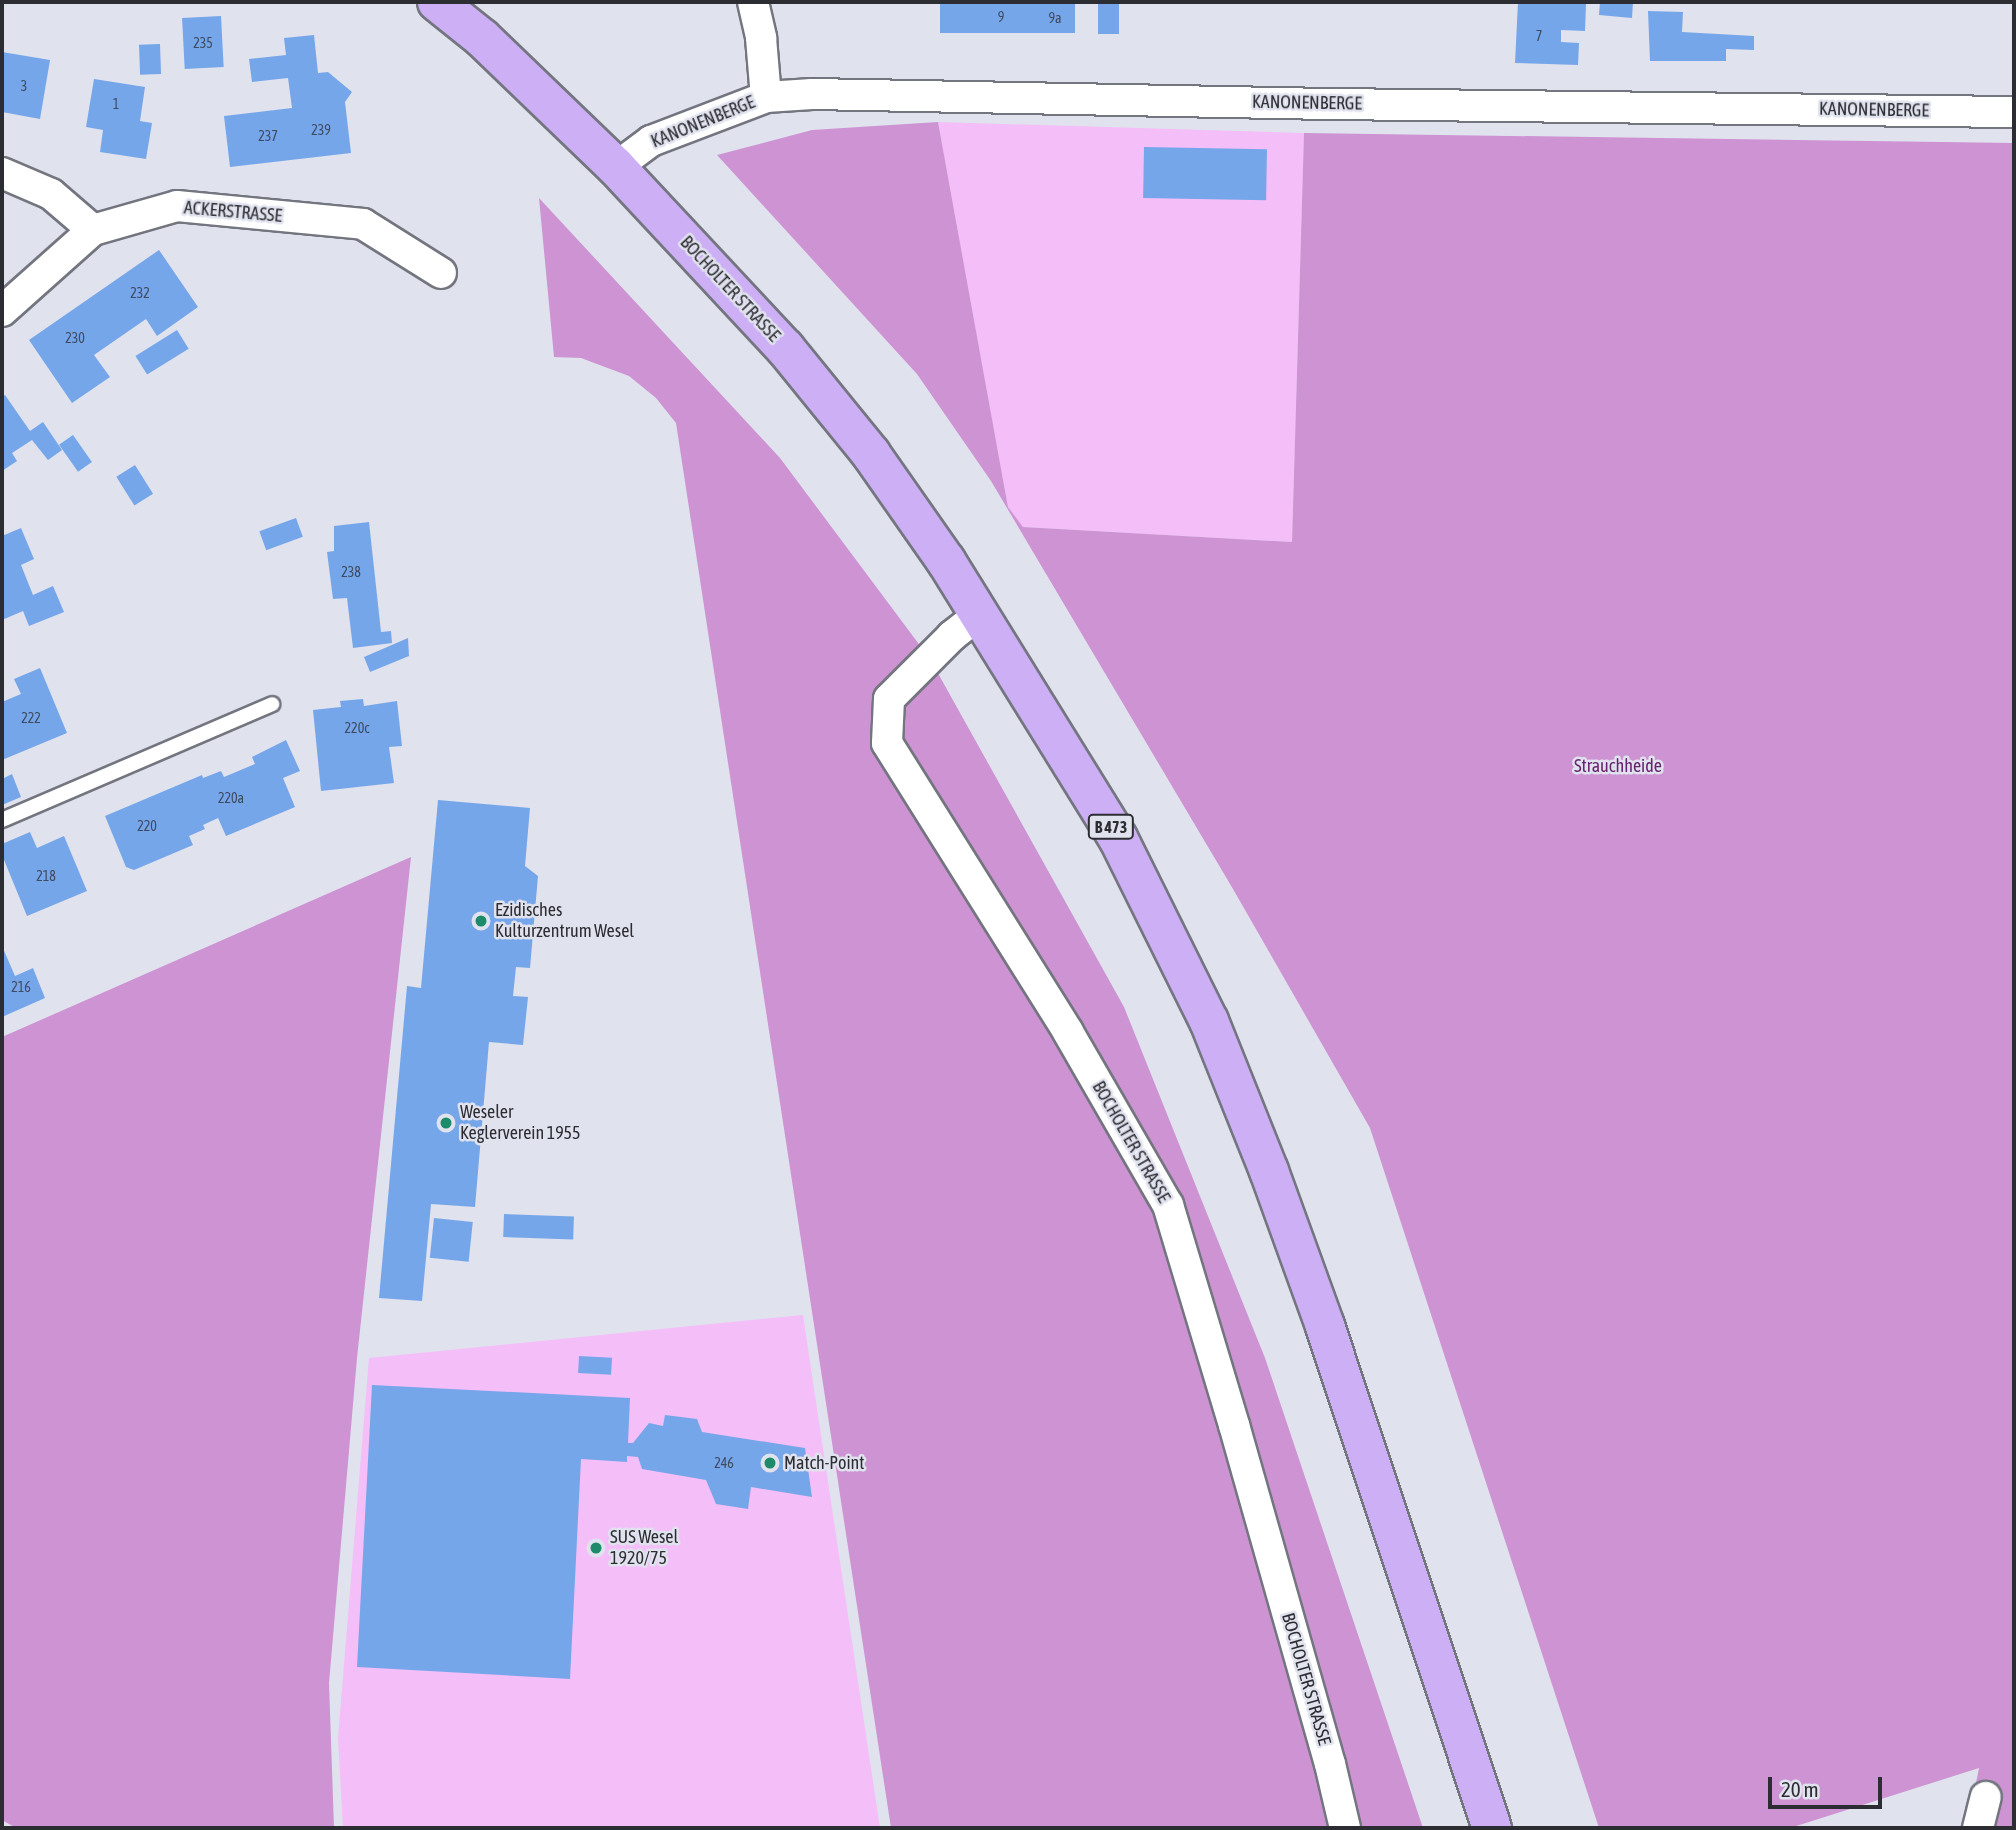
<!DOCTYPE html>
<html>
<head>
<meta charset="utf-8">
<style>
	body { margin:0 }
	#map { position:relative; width:2016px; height:1830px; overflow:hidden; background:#e0e2ee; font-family:"Asap Condensed",sans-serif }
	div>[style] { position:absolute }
	.green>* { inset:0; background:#f4bef9 }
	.forest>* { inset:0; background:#cd93d3 }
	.building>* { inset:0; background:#76a6ea; transform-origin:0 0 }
	.roads { filter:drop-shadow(2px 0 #73757f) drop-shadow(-2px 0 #73757f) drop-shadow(0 2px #73757f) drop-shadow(0 -2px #73757f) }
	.lane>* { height:14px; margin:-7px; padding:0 7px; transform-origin:7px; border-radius:7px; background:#fff }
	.street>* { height:30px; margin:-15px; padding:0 15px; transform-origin:15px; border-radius:15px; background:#fff }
	.primary>* { height:38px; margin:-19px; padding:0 19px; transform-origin:19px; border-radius:19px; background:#cdaff6 }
	.dots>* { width:19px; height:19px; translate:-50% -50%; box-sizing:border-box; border:4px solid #e0e2ee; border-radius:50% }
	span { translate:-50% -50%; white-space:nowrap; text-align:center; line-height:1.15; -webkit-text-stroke:5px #e0e2ee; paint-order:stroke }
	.number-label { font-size:14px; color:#3e4b60 }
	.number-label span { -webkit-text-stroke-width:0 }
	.shield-label span { padding:2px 5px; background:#e0e2ee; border:2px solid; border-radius:5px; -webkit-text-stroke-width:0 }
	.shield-label { font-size:16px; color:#2c2d32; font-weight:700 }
	.street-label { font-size:18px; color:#2c2d32 }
	.park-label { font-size:18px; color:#67216f }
	.poi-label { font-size:18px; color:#2c2d32 }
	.left { translate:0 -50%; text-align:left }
	.frame { position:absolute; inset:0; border:4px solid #2c2d32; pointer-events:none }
	.scale { position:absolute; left:1768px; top:1777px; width:114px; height:32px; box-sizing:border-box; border:4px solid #2c2d32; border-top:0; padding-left:9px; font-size:21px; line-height:24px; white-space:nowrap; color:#2c2d32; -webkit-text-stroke:5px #e0e2ee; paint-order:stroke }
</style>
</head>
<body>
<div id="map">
	<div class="green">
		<i style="clip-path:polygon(938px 122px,1304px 133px,1292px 542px,1023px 527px,1008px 507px)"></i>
		<i style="clip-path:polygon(803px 1315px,880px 1828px,343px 1828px,338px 1738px,369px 1358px)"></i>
	</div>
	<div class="forest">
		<i style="clip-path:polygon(938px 122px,1008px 507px,1023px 527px,1292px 542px,1304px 133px,2014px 143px,2014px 1828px,1967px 1828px,1979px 1768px,1790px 1828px,1599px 1828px,1370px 1128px,1233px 889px,991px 481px,917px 374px,717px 155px,812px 130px)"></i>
		<i style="clip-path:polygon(539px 198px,780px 458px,930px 659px,1124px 1007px,1265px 1358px,1423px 1828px,891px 1828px,676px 423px,656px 398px,629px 376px,581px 358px,554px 357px)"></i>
		<i style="clip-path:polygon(411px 857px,357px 1358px,329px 1683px,334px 1828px,16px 1828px,2px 1820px,2px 1037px)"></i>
	</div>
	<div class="building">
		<i style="left:940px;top:2px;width:135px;height:31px"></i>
		<i style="left:1098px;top:2px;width:21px;height:32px"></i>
		<i style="clip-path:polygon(1518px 2px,1586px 4px,1585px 31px,1561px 30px,1561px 42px,1579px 43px,1578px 65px,1515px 63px)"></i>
		<i style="clip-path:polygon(1600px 2px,1633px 2px,1632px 18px,1599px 15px)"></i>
		<i style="clip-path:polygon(1648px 11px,1683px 12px,1682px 32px,1754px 36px,1754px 50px,1726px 49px,1726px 61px,1650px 61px)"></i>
		<i style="left:221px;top:16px;width:51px;height:39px;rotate:87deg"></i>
		<i style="clip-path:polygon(314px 35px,318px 73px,328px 72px,352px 92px,345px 102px,351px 153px,230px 167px,224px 116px,292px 108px,288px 78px,252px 82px,249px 59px,286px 55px,284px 38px)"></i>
		<i style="left:160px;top:44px;width:30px;height:21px;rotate:88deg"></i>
		<i style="clip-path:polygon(2px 52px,50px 60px,40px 119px,2px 112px)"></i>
		<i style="clip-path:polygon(94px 79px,145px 87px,140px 121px,152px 123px,146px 159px,100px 152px,103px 130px,86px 127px)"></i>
		<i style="left:1144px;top:147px;width:123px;height:51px;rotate:1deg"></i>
		<i style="clip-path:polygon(159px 250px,198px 307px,157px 336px,146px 319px,94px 355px,110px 377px,72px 403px,29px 340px)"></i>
		<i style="left:177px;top:330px;width:22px;height:49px;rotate:58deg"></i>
		<i style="clip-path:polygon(5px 395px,30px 431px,43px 422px,62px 450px,48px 460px,32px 440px,12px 453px,17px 461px,2px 471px,2px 397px)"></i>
		<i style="left:73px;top:435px;width:33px;height:17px;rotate:55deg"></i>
		<i style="left:135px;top:465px;width:34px;height:22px;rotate:58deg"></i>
		<i style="left:296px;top:518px;width:20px;height:39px;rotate:70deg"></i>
		<i style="clip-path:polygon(369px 522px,381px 632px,391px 631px,392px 643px,353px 648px,347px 598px,333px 599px,327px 552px,334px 551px,334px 526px)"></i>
		<i style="clip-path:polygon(21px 528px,34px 559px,21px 565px,33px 595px,53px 586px,64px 612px,29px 626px,23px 611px,2px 620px,2px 536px)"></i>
		<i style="clip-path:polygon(408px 638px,409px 656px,370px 672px,364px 657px)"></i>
		<i style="clip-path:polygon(40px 668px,67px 733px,2px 760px,2px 702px,21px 694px,14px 679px)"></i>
		<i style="clip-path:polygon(363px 699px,364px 706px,397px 701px,402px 746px,389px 747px,394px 783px,321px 791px,313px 710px,341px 707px,340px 701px)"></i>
		<i style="clip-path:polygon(286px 740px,300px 771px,283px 778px,295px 807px,226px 836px,218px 818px,203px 825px,205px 829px,189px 836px,193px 845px,134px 870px,126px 867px,105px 816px,202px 775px,203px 778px,221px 771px,224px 777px,255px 764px,252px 757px)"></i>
		<i style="clip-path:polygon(12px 774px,21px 797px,2px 805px,2px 779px)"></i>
		<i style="clip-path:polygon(438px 800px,530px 808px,525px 866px,538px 876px,530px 968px,516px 967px,513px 996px,528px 997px,523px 1045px,489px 1042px,475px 1207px,431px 1204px,422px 1301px,379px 1298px,407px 986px,421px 988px)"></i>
		<i style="clip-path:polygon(30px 832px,37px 848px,64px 836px,87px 891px,27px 916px,2px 855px,2px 844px)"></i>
		<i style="clip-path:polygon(2px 946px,15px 976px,33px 968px,45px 998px,2px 1017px)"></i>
		<i style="left:504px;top:1214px;width:70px;height:23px;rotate:2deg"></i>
		<i style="left:434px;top:1218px;width:39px;height:40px;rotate:6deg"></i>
		<i style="left:579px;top:1356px;width:33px;height:17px;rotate:3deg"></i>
		<i style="clip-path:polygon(372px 1385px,630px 1398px,628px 1443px,633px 1443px,649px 1423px,663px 1426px,665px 1415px,697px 1419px,702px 1432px,805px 1448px,812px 1497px,751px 1487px,748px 1509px,716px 1504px,706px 1480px,642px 1469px,638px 1457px,627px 1456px,627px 1462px,581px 1459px,570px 1679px,357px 1667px)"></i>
	</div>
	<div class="roads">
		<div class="lane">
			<i style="left:2px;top:820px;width:294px;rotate:-23.2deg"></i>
		</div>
		<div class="street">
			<i style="left:753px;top:2px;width:37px;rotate:77deg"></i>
			<i style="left:761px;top:38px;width:59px;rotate:85.2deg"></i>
			<i style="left:616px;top:167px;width:44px;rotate:-36.6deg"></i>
			<i style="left:651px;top:141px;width:123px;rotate:-20.9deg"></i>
			<i style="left:766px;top:97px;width:46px;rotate:-3.7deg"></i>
			<i style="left:812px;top:94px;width:518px;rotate:1.11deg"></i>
			<i style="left:1330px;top:104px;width:684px;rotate:0.67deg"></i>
			<i style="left:2px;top:173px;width:53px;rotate:23.2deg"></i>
			<i style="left:51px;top:194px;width:55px;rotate:40.6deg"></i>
			<i style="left:2px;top:311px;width:122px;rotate:-41.7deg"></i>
			<i style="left:93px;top:230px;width:87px;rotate:-15.9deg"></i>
			<i style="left:177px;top:206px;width:187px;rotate:5.5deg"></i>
			<i style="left:363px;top:224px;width:92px;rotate:32.1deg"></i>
			<i style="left:980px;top:614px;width:36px;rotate:142deg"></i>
			<i style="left:952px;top:636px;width:89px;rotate:135deg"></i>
			<i style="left:889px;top:699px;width:44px;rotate:92.6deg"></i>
			<i style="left:887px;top:743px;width:341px;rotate:57.9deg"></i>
			<i style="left:1068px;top:1032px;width:200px;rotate:60deg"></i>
			<i style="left:1168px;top:1205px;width:230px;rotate:73.3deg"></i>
			<i style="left:1234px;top:1425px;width:352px;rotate:74.2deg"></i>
			<i style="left:1330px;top:1764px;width:66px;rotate:76.8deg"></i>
			<i style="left:1978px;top:1828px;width:32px;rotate:-76deg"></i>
		</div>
		<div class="primary">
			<i style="left:437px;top:2px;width:58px;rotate:38.7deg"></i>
			<i style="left:482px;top:38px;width:186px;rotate:43.9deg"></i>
			<i style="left:616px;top:167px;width:248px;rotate:47deg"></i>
			<i style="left:785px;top:348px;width:136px;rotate:50.9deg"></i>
			<i style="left:871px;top:454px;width:131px;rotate:55deg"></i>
			<i style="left:946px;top:561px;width:326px;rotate:58.2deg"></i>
			<i style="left:1118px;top:838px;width:204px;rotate:63.6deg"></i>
			<i style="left:1209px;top:1021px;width:162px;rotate:68.2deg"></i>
			<i style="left:1269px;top:1171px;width:165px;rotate:70.1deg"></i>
			<i style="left:1325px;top:1326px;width:529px;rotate:71.6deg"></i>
		</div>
	</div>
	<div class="dots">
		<i style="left:481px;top:921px;background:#1d8b6a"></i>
		<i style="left:446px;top:1123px;background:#1d8b6a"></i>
		<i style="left:770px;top:1463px;background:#1d8b6a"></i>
		<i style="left:596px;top:1548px;background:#1d8b6a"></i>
	</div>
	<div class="number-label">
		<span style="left:1001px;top:17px">9</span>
		<span style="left:1055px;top:18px">9a</span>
		<span style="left:1539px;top:36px">7</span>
		<span style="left:203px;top:43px">235</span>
		<span style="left:24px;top:86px">3</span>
		<span style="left:116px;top:104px">1</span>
		<span style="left:321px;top:130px">239</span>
		<span style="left:268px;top:136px">237</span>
		<span style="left:140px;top:293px">232</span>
		<span style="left:75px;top:338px">230</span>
		<span style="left:351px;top:572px">238</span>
		<span style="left:31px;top:718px">222</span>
		<span style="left:357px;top:728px">220c</span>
		<span style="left:231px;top:798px">220a</span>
		<span style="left:147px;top:826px">220</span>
		<span style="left:46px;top:876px">218</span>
		<span style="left:21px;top:987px">216</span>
		<span style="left:724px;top:1463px">246</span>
	</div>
	<div class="shield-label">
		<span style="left:1111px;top:827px">B 473</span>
	</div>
	<div class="street-label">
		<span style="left:1307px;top:103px;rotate:1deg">KANONENBERGE</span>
		<span style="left:1874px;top:110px;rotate:1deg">KANONENBERGE</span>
		<span style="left:703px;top:122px;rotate:-22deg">KANONENBERGE</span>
		<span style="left:233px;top:212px;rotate:5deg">ACKERSTRASSE</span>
		<span style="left:730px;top:289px;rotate:47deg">BOCHOLTER STRASSE</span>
		<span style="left:1131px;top:1142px;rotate:60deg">BOCHOLTER STRASSE</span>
		<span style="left:1306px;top:1679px;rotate:74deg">BOCHOLTER STRASSE</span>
	</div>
	<div class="park-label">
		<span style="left:1618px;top:766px">Strauchheide</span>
	</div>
	<div class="poi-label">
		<span class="left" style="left:495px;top:921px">Ezidisches<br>Kulturzentrum Wesel</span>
		<span class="left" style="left:460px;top:1123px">Weseler<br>Keglerverein 1955</span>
		<span class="left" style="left:784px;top:1463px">Match-Point</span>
		<span class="left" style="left:610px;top:1548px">SUS Wesel<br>1920/75</span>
	</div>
	<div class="frame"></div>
	<div class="scale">20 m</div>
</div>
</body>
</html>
